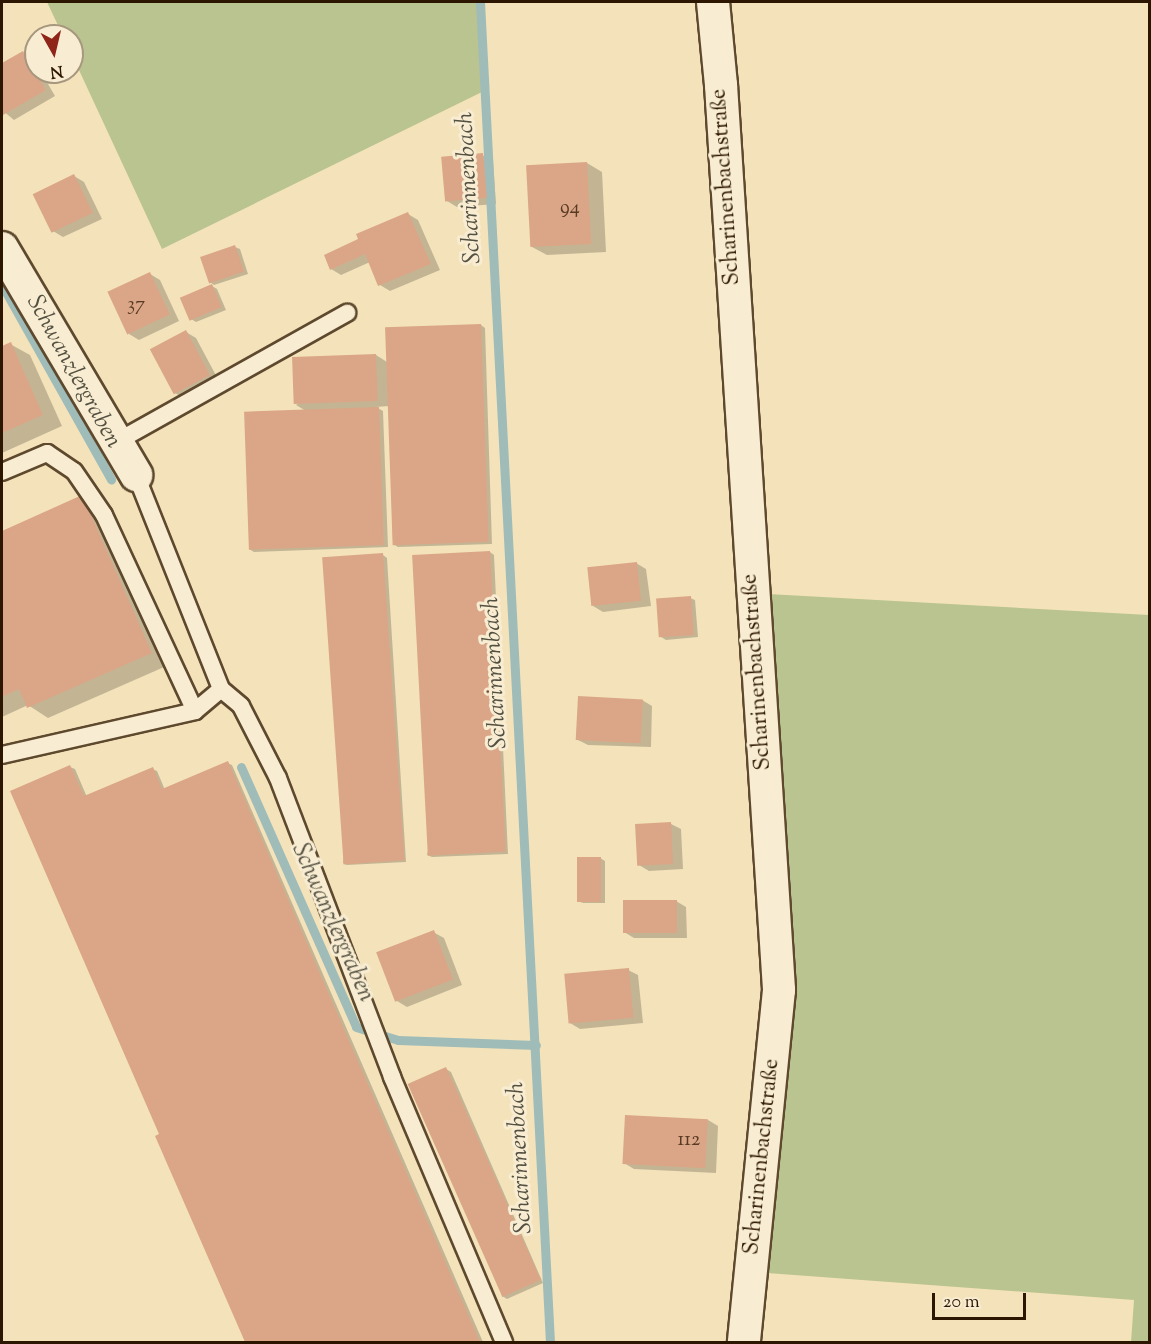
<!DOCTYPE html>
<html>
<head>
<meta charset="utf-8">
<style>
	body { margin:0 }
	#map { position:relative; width:1151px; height:1344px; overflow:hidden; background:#f4e3ba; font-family:"Sorts Mill Goudy",serif }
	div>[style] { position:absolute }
	.green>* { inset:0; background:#bac490 }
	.shadow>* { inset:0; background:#0003 }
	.stream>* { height:9px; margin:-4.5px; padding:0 4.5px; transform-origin:4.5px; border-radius:4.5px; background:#9fbcb9 }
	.building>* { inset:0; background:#daa687; transform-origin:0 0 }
	.roads { filter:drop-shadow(2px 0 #5e492e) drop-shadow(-2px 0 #5e492e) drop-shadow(0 2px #5e492e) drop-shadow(0 -2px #5e492e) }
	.lane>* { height:16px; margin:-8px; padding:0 8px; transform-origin:8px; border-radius:8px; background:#f8edd2 }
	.street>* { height:32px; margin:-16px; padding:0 16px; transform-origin:16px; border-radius:16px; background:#f8edd2 }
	span { translate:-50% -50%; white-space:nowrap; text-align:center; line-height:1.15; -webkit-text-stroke:6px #f8edd2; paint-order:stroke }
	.number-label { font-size:20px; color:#583a22 }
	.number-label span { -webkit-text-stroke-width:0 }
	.street-label { font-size:22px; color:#2c1600 }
	.water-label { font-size:24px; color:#545041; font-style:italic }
	.frame { position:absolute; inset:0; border:3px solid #2c1600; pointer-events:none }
	.north { position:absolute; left:24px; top:24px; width:60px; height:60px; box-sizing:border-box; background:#f8edd2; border:2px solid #a6977e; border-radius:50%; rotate:172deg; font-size:16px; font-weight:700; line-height:24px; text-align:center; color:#2c1600 }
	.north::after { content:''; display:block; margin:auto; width:21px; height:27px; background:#8f2418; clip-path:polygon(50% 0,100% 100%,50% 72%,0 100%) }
	.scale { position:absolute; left:932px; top:1293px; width:94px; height:27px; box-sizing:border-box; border:3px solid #2c1600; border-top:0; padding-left:8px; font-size:18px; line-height:21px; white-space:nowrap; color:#2c1600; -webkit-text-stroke:4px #f8edd2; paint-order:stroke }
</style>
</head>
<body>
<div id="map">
	<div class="green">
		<i style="clip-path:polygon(47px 2px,478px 2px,482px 92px,162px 249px,72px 55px,72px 36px,63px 36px)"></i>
		<i style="clip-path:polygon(768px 594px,1149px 615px,1149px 1342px,1131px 1342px,1134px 1300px,767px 1273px,796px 989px)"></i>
	</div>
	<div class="shadow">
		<i style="clip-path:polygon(23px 53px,33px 59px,36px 72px,41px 72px,55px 96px,14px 120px,2px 110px,2px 65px)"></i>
		<i style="clip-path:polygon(482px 155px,493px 161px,496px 204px,457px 207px,447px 201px)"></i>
		<i style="clip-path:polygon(587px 163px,602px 172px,606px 252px,547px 255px,532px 247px)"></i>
		<i style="clip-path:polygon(74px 176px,84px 182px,102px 219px,63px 237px,53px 231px,35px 194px)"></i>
		<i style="clip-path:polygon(408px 214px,418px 220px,440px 270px,390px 291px,380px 285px,370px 262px,341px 275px,331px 269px)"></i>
		<i style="clip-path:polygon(235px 247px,240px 249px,248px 274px,214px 285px,210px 282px)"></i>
		<i style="clip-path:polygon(150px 274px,160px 280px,179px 321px,139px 340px,129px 334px)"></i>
		<i style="clip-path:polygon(212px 286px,217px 289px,226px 310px,196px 322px,191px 319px)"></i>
		<i style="clip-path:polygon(481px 325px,485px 328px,492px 544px,398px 547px,393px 544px,389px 406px,376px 407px,383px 411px,388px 547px,254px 552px,249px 549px,306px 411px,296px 405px,376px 355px,387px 362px)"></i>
		<i style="clip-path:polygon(186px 332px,196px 338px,219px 381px,185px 399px,175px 393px)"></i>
		<i style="clip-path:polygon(10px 344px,30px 355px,62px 426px,2px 453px,2px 348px)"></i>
		<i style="clip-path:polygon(82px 497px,102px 509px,171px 664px,48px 718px,28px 705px,2px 717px,2px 533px)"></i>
		<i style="clip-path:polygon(490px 552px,494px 555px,508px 854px,432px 857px,427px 855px)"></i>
		<i style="clip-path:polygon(383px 555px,387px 558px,406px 862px,347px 865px,343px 863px)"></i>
		<i style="clip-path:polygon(636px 563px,646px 569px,651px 606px,603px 612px,593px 606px)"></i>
		<i style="clip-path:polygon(690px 598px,695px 600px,698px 637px,666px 640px,661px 637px)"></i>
		<i style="clip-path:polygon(642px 700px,652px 706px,651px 747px,588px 745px,578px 740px)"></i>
		<i style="clip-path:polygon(227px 763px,232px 765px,483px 1342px,247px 1342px,157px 1137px,161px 1135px,70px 767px,75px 769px,87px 797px,152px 769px,157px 771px,165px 790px)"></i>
		<i style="clip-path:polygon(671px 824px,681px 829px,683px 869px,649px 871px,639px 865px,637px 825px)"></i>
		<i style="clip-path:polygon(600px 858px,605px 861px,605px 903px,583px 903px,578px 901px)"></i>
		<i style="clip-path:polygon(676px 901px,686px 907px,687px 938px,634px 938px,624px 932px)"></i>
		<i style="clip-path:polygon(433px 932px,444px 938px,462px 985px,407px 1007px,397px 1001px)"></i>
		<i style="clip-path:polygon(628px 970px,638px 975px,643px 1023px,580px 1029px,570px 1023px)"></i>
		<i style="clip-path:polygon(446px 1069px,451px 1072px,543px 1283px,507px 1299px,502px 1296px)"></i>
		<i style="clip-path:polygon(708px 1120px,718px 1126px,716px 1173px,634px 1169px,624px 1163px)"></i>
	</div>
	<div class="stream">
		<i style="left:480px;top:2px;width:1342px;rotate:87.01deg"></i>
		<i style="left:2px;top:285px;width:223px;rotate:60.7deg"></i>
		<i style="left:241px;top:767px;width:284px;rotate:66.1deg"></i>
		<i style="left:356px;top:1027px;width:44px;rotate:17.2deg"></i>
		<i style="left:398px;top:1040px;width:138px;rotate:2.1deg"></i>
	</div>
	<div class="building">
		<i style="clip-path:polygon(23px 51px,46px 90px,3px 115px,2px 63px)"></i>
		<i style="left:483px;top:153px;width:45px;height:42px;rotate:85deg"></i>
		<i style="left:587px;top:162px;width:82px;height:61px;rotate:87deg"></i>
		<i style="left:74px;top:174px;width:43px;height:46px;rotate:64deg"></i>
		<i style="clip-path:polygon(408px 212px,431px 264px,378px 286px,365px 254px,330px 270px,324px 255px,358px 239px,356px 234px)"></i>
		<i style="left:235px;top:245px;width:28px;height:37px;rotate:71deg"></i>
		<i style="left:150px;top:272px;width:47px;height:47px;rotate:65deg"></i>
		<i style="left:212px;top:284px;width:25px;height:35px;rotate:67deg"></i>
		<i style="left:481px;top:324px;width:218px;height:96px;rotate:88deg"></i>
		<i style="left:186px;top:330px;width:51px;height:41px;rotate:62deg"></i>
		<i style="clip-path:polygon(11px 342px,43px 415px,2px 433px,2px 346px)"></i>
		<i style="left:376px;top:354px;width:47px;height:84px;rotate:88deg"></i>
		<i style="left:379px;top:407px;width:138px;height:135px;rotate:88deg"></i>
		<i style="clip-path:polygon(82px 495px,152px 653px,27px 708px,19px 689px,2px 697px,2px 531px)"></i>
		<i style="left:490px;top:551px;width:301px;height:78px;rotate:87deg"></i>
		<i style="left:383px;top:553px;width:308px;height:61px;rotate:86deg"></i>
		<i style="left:637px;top:562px;width:39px;height:50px;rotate:84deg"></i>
		<i style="left:691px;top:596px;width:39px;height:35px;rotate:86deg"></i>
		<i style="left:578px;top:696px;width:65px;height:44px;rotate:3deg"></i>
		<i style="clip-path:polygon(228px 761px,353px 1050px,480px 1342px,245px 1342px,155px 1136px,159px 1134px,10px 791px,70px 765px,84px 796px,153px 767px,162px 789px)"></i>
		<i style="left:671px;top:822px;width:42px;height:36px;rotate:87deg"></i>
		<i style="left:577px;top:857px;width:24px;height:45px"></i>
		<i style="left:623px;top:900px;width:54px;height:33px"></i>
		<i style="left:434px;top:930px;width:53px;height:62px;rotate:69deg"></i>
		<i style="left:629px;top:968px;width:50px;height:65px;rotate:85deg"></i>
		<i style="left:446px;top:1067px;width:233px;height:42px;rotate:66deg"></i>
		<i style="left:625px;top:1115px;width:83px;height:49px;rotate:3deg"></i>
	</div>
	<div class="roads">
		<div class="lane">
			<i style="left:116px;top:442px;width:265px;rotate:-29.2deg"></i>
			<i style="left:2px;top:472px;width:49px;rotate:-22.9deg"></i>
			<i style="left:47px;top:453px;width:32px;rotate:34deg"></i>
			<i style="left:74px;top:471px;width:53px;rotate:55.7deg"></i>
			<i style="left:104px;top:515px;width:216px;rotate:65.1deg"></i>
			<i style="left:136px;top:475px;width:230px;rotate:68.3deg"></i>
			<i style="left:221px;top:689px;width:26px;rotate:40deg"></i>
			<i style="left:241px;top:706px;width:81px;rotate:62.8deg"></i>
			<i style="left:278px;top:778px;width:320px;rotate:69.1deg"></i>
			<i style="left:392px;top:1077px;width:288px;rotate:67.1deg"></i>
			<i style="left:2px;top:755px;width:198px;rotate:-12.8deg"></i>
			<i style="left:195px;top:711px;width:34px;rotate:-40deg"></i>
		</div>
		<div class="street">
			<i style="left:713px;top:2px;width:83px;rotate:84.5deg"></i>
			<i style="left:721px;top:85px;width:907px;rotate:86.33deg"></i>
			<i style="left:779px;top:990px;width:354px;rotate:95.7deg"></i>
			<i style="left:2px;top:248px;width:264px;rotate:59.4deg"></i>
		</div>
	</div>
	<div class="number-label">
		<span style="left:570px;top:208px">94</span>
		<span style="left:136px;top:305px">37</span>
		<span style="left:689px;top:1140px">112</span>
	</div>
	<div class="street-label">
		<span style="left:727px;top:187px;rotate:-94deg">Scharinenbachstraße</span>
		<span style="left:758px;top:672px;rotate:-94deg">Scharinenbachstraße</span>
		<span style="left:763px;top:1157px;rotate:-84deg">Scharinenbachstraße</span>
	</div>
	<div class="water-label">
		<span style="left:470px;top:188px;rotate:-93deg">Scharinnenbach</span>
		<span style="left:73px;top:372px;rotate:61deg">Schwanzlergraben</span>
		<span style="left:496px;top:673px;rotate:-93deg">Scharinnenbach</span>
		<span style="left:332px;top:923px;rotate:66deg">Schwanzlergraben</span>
		<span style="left:521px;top:1158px;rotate:-93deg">Scharinnenbach</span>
	</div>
	<div class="frame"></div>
	<div class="north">N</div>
	<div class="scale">20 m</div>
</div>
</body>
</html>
